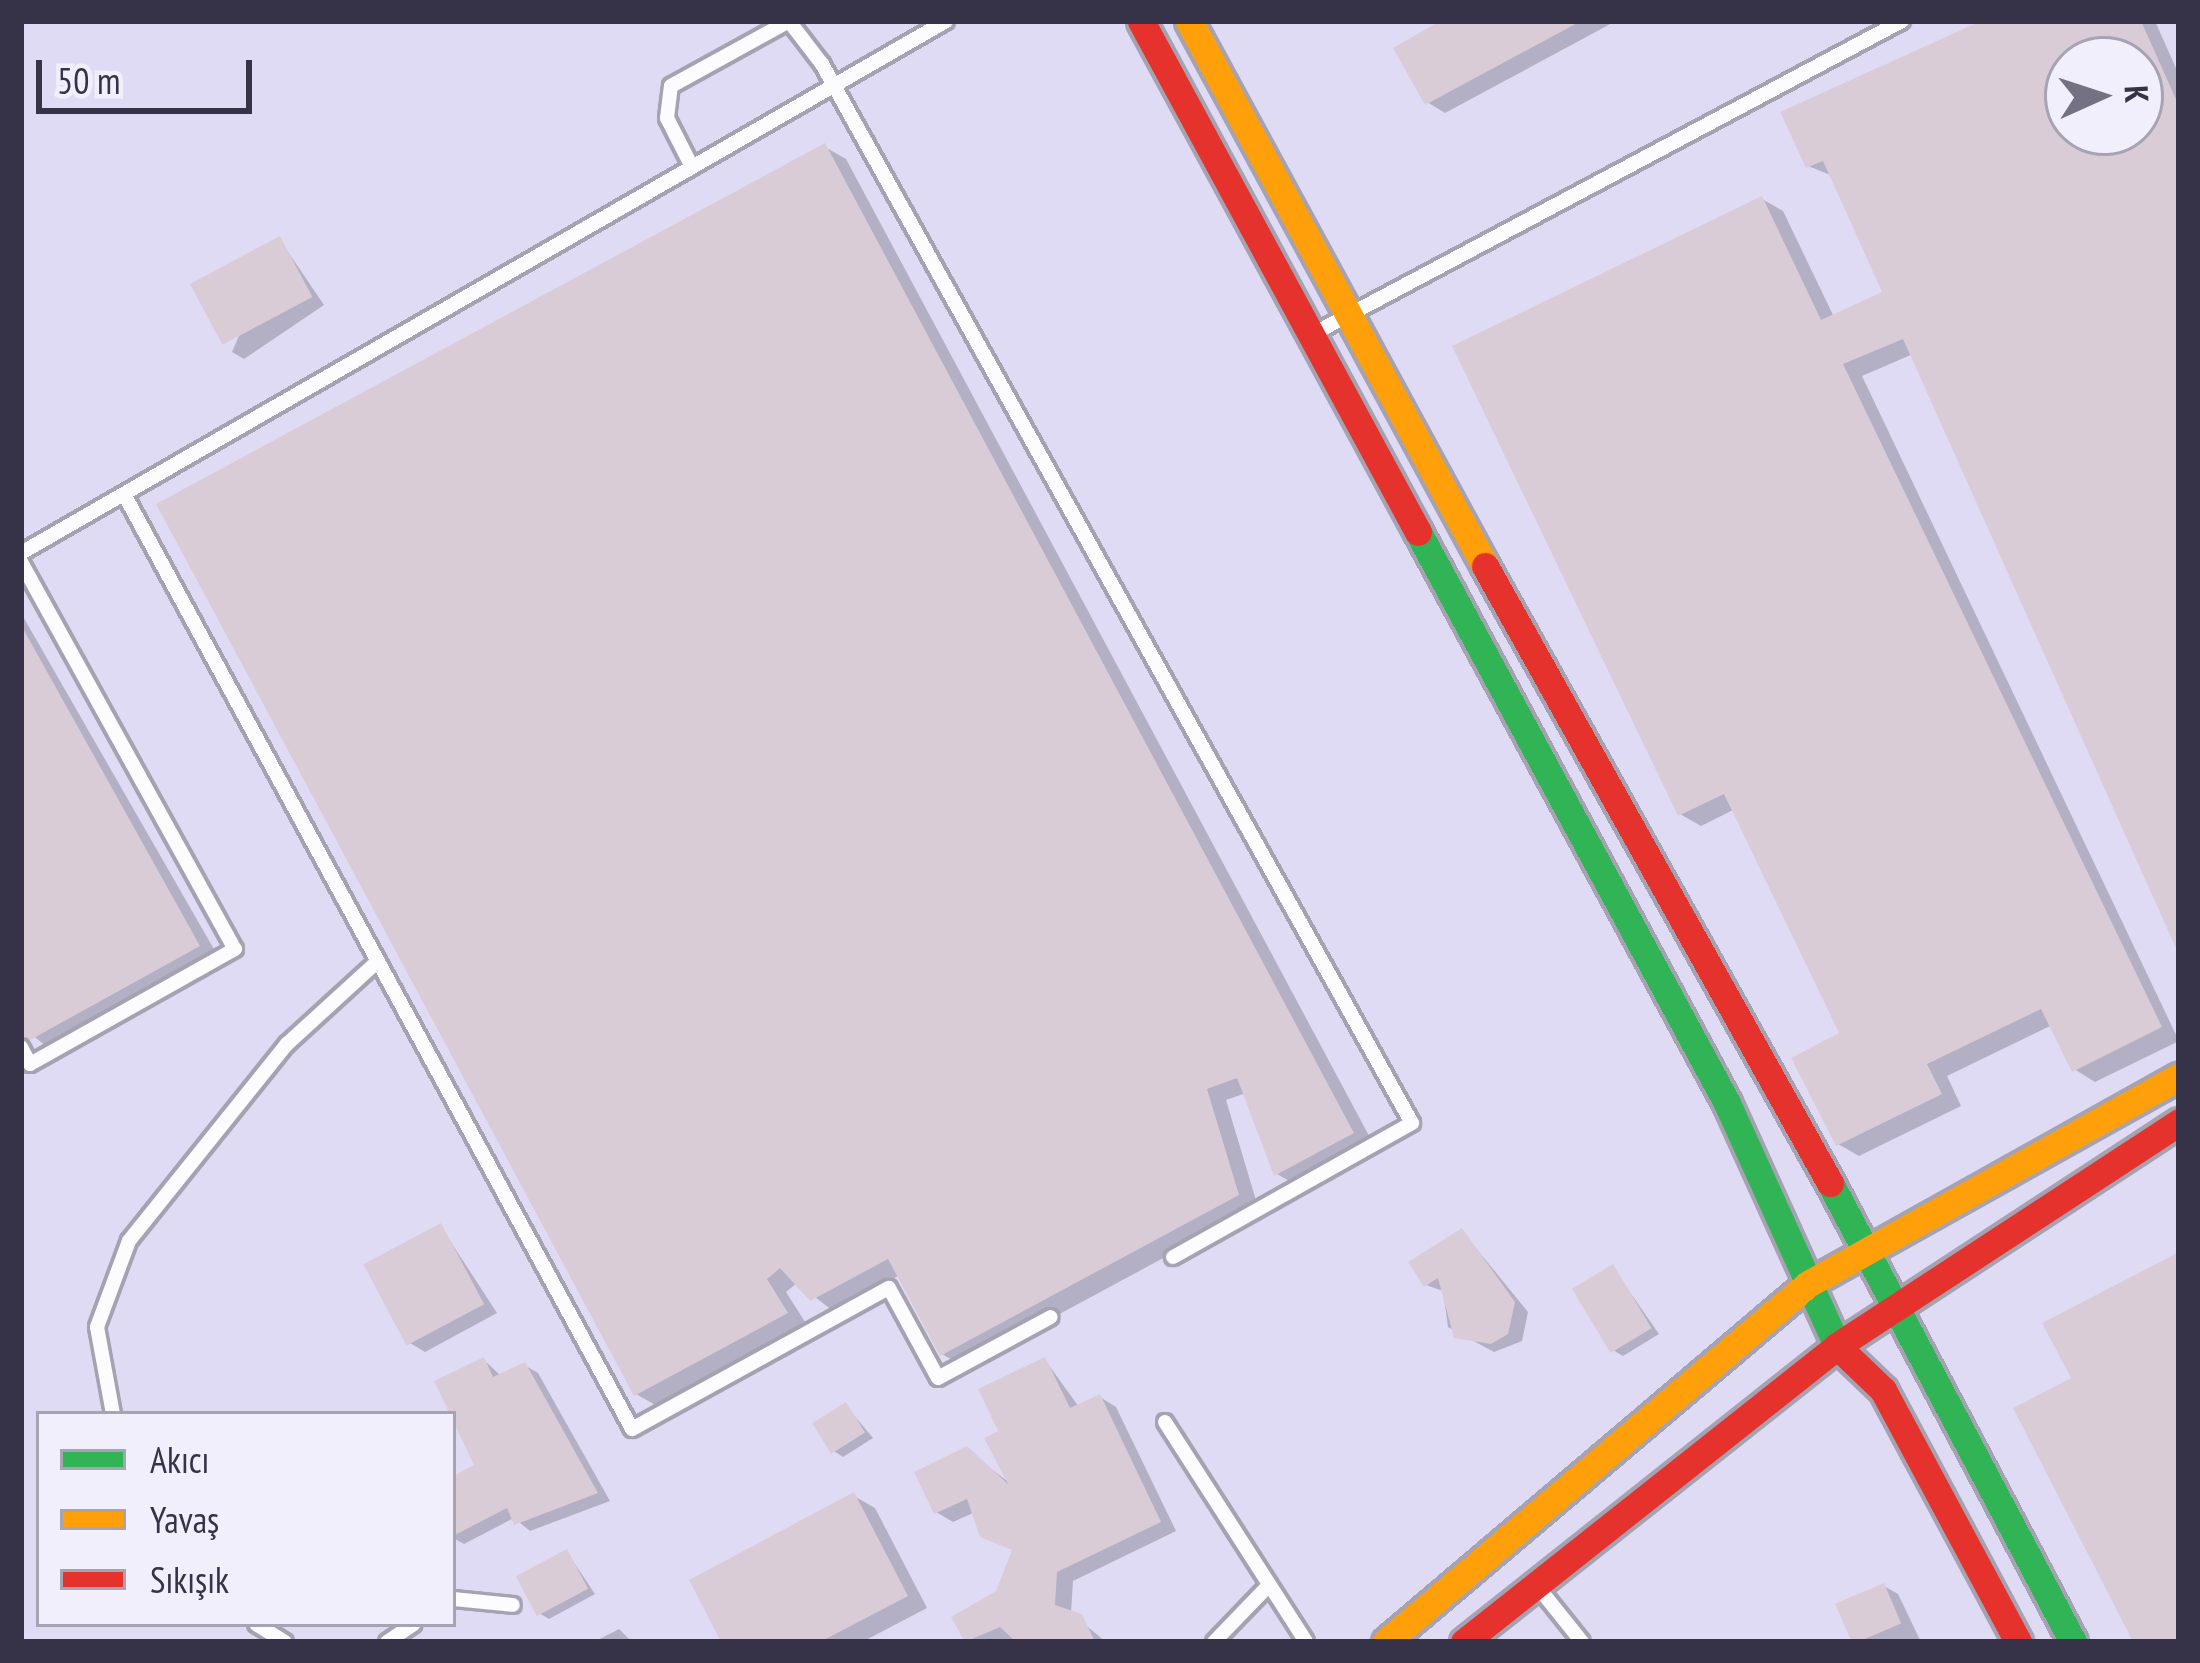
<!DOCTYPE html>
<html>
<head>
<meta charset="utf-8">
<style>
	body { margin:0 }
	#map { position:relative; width:2200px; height:1663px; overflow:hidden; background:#e8e5f2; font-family:"PT Sans Narrow",sans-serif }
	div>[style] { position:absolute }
	.built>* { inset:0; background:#e0dbf5 }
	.shadow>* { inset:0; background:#0003 }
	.building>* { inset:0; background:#daccd7; transform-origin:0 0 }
	.roads { filter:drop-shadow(3px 0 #a5a2b1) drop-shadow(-3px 0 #a5a2b1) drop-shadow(0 3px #a5a2b1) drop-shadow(0 -3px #a5a2b1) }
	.lane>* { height:14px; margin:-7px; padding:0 7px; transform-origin:7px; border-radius:7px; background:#fcfbfd }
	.fast>* { height:27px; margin:-13.5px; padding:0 13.5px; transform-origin:13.5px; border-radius:13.5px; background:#30b455 }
	.slow>* { height:27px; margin:-13.5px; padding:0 13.5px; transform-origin:13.5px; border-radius:13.5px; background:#ff9f0a }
	.jam>* { height:27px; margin:-13.5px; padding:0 13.5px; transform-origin:13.5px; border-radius:13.5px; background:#e5322d }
	span { translate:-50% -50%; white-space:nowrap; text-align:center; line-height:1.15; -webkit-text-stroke:9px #f1effb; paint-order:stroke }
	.frame { position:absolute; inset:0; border:24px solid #363247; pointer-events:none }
	.legend { position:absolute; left:36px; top:1411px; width:420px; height:216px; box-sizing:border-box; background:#f1effb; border:3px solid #a6a3b3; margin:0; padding:15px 21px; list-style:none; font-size:36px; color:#363247 }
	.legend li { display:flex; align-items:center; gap:24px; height:60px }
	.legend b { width:60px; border:3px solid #a6a3b3 }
	.north { position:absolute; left:2044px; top:36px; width:120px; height:120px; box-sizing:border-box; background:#f1effb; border:3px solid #a6a3b3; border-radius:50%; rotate:87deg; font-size:33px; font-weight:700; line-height:48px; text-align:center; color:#363247 }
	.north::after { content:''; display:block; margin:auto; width:42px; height:54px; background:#747183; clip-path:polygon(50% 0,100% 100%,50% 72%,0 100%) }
	.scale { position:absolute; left:36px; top:60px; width:216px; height:54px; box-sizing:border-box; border:6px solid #363247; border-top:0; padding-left:15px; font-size:36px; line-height:42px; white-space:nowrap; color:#363247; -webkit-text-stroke:9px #f1effb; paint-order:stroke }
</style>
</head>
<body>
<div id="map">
	<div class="built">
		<i style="clip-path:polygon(evenodd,21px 21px,2179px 21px,2179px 1642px,21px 1642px,21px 21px,2068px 60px,2140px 60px,2140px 132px,2068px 132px,2068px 60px,21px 21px,39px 1414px,453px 1414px,453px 1624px,39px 1624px,39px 1414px)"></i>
	</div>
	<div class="shadow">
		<i style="clip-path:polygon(1446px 21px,1616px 21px,1445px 113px,1427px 102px)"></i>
		<i style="clip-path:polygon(evenodd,1989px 21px,2155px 21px,2179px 75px,2179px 948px,1913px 354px,1862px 376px,2179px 1041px,2095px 1082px,2074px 1069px,2052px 1025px,1947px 1076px,1961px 1106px,1859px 1156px,1838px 1144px,1842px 1034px,1735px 809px,1701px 826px,1680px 814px,1762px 199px,1783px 211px,1834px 317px,1886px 294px,1833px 176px,1808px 166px,1989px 21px,2068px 60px,2140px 60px,2140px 132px,2068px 132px,2068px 60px)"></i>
		<i style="clip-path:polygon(825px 147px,846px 159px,1374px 1145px,1298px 1186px,1277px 1174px,1246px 1093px,1226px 1100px,1258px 1207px,963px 1366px,942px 1354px,900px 1275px,833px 1311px,797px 1283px,786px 1292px,807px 1325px,657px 1406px,636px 1394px)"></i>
		<i style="clip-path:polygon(280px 240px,324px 305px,244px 359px,232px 352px)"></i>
		<i style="clip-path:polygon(21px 613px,219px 958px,46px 1046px,21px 1026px)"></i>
		<i style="clip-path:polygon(441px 1227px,497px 1313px,425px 1352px,410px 1343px)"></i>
		<i style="clip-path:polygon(1462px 1231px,1528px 1312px,1522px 1341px,1494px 1352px,1448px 1327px,1443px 1291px,1426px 1285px)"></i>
		<i style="clip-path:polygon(1613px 1268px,1659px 1334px,1623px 1356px,1613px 1350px)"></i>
		<i style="clip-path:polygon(484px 1360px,501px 1376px,524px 1365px,538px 1373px,610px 1501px,530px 1531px,514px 1518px,464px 1544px,453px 1538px,453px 1479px,478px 1466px)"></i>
		<i style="clip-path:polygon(1045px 1360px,1079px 1407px,1100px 1397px,1116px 1407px,1176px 1531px,1073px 1581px,1071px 1613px,1106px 1642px,968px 1642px,955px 1618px,999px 1593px,1015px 1551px,975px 1512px,953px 1522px,936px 1512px,967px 1450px,1011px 1484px,1002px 1433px)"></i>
		<i style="clip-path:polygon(846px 1406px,873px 1438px,843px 1457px,834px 1451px)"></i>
		<i style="clip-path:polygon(854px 1496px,875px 1508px,927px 1608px,862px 1642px,724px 1642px)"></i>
		<i style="clip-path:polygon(567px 1552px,595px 1594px,549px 1619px,539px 1613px)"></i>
		<i style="clip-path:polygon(1884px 1586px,1898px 1594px,1921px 1642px,1859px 1642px,1839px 1604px)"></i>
		<i style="clip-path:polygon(619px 1629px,632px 1642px,594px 1642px)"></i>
	</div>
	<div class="building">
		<i style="clip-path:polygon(1440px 21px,1581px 21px,1425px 105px,1393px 48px)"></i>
		<i style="clip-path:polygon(evenodd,1981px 21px,2141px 21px,2179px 106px,2179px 955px,1903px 339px,1843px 364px,2162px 1027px,2072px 1072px,2041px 1009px,1927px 1064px,1942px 1094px,1836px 1146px,1791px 1058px,1839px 1033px,1724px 794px,1678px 816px,1452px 346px,1762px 196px,1821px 320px,1882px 292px,1823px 161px,1806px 168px,1780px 112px,1981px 21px,2068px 60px,2140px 60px,2140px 132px,2068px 132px,2068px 60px)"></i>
		<i style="clip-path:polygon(825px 143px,1354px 1133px,1274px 1176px,1237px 1078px,1207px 1089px,1239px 1195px,940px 1356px,888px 1259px,810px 1301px,780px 1268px,767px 1279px,788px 1313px,634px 1396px,156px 504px)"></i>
		<i style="left:280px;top:236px;width:69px;height:102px;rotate:62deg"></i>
		<i style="clip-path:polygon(21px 625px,200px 946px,30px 1040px,21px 1036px)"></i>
		<i style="left:441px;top:1223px;width:92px;height:88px;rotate:62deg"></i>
		<i style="clip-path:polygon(1462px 1228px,1515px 1302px,1508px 1334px,1491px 1344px,1454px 1338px,1438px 1278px,1424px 1287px,1408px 1262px)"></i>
		<i style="clip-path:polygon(2179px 1252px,2179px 1642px,2133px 1642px,2013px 1408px,2071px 1378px,2042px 1323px)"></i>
		<i style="left:1613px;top:1264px;width:75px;height:48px;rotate:59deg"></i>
		<i style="clip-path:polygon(484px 1357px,493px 1377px,525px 1362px,598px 1493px,514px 1525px,507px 1508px,453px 1536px,453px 1476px,474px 1465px,434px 1381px)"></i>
		<i style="clip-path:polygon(1045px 1357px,1070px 1408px,1100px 1394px,1161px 1522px,1057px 1572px,1055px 1605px,1082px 1614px,1095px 1642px,1016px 1642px,1000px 1627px,965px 1642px,951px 1617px,996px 1591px,1012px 1550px,980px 1537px,967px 1499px,934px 1514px,914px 1472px,967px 1446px,1008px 1484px,984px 1438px,998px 1431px,978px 1389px)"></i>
		<i style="left:846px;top:1402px;width:36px;height:40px;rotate:58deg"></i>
		<i style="clip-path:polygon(854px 1492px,908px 1596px,820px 1642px,721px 1642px,689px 1580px)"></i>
		<i style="left:567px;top:1549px;width:45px;height:58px;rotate:62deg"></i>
		<i style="left:1884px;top:1583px;width:44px;height:53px;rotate:67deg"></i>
	</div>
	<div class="roads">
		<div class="lane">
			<i style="left:789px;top:21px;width:54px;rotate:52.5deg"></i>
			<i style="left:822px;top:64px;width:1212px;rotate:60.88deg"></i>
			<i style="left:1412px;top:1123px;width:274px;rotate:150.7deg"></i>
			<i style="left:692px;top:167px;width:55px;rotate:-117deg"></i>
			<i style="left:667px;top:118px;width:32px;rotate:-83deg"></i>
			<i style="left:671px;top:86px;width:135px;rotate:-28.8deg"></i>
			<i style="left:1313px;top:334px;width:667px;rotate:-27.99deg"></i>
			<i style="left:124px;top:494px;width:1064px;rotate:61.48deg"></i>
			<i style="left:632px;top:1429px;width:293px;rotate:-28.8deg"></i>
			<i style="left:889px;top:1288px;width:102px;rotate:61.4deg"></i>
			<i style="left:938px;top:1378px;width:128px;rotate:-28.4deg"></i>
			<i style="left:21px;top:553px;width:1067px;rotate:-29.9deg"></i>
			<i style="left:21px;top:562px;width:442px;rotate:61.1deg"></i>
			<i style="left:235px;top:949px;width:235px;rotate:150.7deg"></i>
			<i style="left:30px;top:1064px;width:19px;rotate:-118deg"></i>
			<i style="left:113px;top:1414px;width:88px;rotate:-100.4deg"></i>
			<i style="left:97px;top:1327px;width:92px;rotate:-69.6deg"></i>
			<i style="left:129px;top:1241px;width:253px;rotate:-51.3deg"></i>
			<i style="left:287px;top:1044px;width:123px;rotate:-42.4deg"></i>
			<i style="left:1165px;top:1422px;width:261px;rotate:57.3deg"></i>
			<i style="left:1538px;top:1587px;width:70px;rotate:51.3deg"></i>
			<i style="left:453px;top:1599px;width:60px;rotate:5.7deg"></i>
			<i style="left:256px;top:1624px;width:34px;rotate:32deg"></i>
			<i style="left:387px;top:1642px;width:32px;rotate:-34deg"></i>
			<i style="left:1214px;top:1642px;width:79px;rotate:-46deg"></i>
		</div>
		<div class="fast">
			<i style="left:1418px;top:532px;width:649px;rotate:61.58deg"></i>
			<i style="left:1727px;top:1103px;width:267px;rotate:65.6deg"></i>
			<i style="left:1830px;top:1183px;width:519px;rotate:62.1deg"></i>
		</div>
		<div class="slow">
			<i style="left:1189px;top:21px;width:620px;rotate:61.49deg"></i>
			<i style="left:1386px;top:1642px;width:553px;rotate:-40.31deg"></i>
			<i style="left:1808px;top:1284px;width:425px;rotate:-29.2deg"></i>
		</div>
		<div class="jam">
			<i style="left:1141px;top:21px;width:581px;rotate:61.54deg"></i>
			<i style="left:1485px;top:566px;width:707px;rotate:60.79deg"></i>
			<i style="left:1837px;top:1346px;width:64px;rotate:43.7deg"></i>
			<i style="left:1883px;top:1390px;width:286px;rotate:61.8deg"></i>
			<i style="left:1464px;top:1642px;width:476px;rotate:-38.4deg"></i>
			<i style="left:1837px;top:1346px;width:409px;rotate:-33.2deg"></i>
		</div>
	</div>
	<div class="frame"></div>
	<ul class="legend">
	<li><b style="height:15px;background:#30b455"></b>Akıcı</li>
	<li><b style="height:15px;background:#ff9f0a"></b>Yavaş</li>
	<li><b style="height:15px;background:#e5322d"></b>Sıkışık</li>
	</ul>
	<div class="north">K</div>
	<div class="scale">50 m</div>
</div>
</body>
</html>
